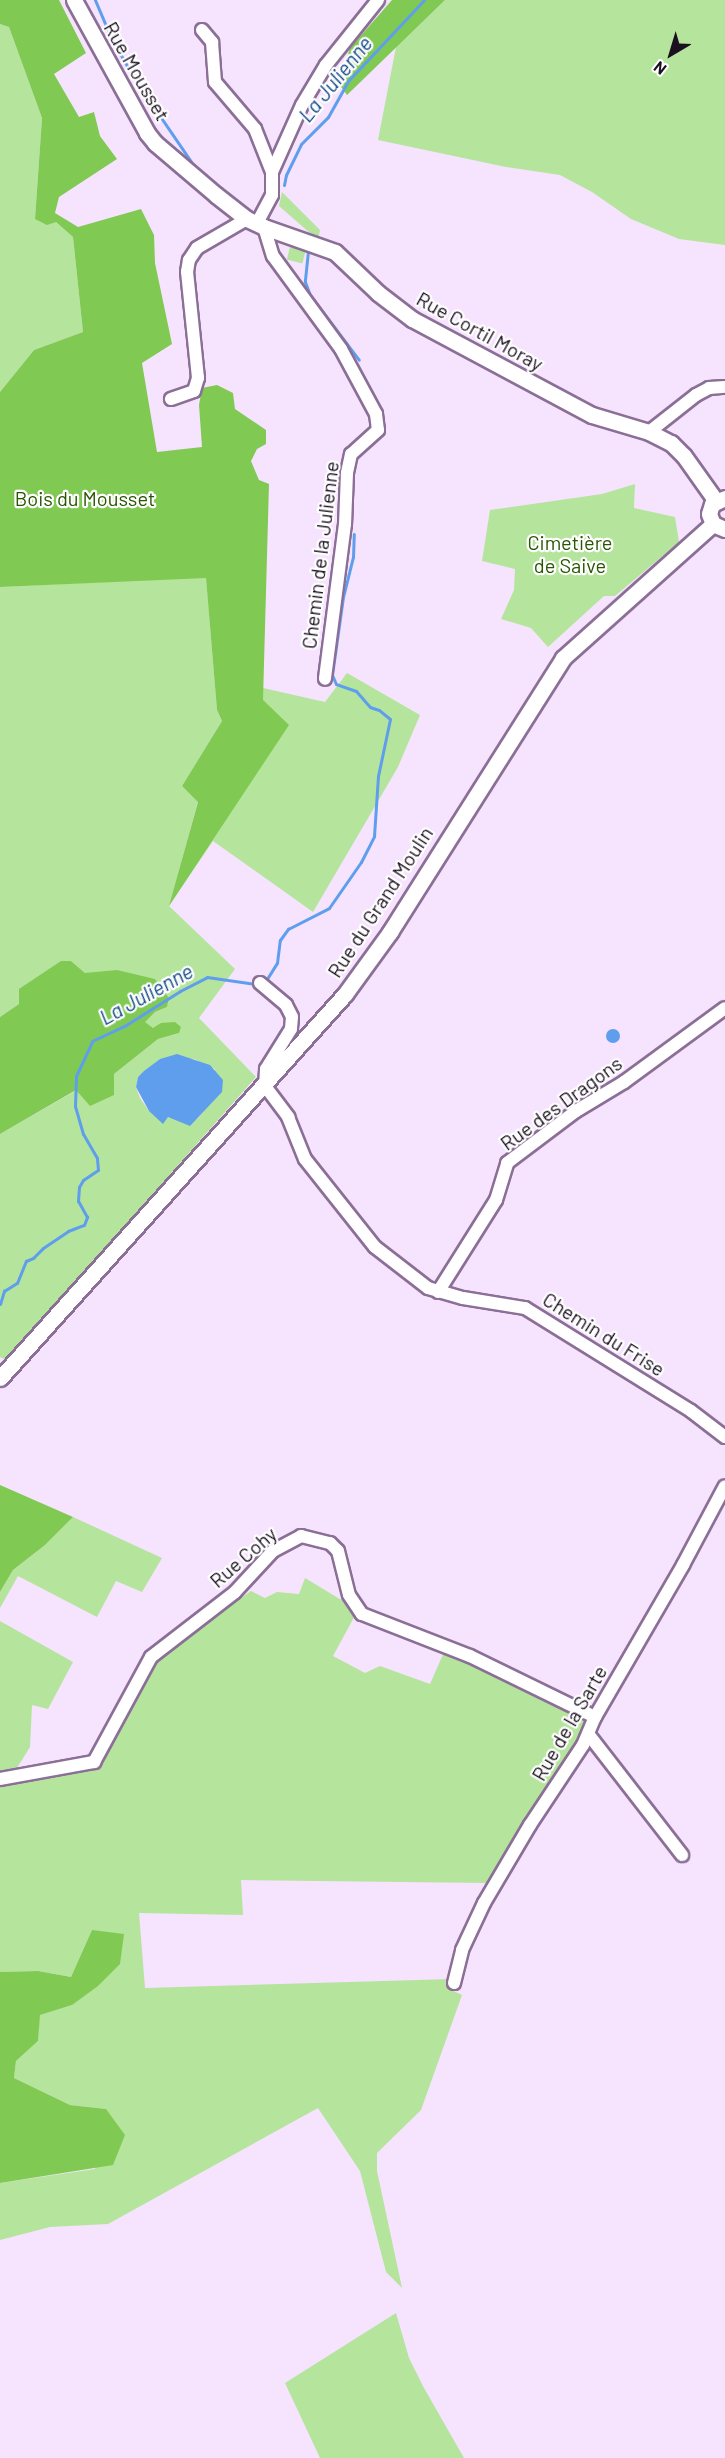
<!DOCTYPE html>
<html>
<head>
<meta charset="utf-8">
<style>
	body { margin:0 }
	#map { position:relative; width:725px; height:2458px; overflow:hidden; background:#f6e3fe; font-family:Barlow,sans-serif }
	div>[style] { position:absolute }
	.green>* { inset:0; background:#b5e49d; transform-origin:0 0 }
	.forest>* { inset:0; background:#80c952 }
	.water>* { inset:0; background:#5f9eed }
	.round { border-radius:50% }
	.stream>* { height:3px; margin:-1.5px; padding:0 1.5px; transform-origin:1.5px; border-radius:1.5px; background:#5f9eed }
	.roads { filter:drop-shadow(2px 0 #8b6f97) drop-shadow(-2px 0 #8b6f97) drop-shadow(0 2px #8b6f97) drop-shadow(0 -2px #8b6f97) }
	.minor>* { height:12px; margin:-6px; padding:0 6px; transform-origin:6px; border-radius:6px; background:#fff }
	.tertiary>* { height:15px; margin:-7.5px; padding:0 7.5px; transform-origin:7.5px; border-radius:7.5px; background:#fff }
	span { translate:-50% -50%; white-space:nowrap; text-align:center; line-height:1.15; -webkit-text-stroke:4.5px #fff; paint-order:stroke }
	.street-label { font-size:20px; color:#1b101f }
	.park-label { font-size:20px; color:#295600 }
	.water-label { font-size:21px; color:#114988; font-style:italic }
	.north { position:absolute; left:641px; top:24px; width:60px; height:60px; -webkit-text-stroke:4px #fff; paint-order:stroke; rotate:218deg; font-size:16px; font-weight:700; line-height:24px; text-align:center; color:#1b101f }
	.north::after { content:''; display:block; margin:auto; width:21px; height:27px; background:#1b101f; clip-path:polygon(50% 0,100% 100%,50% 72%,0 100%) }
</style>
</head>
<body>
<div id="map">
	<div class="green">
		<i style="clip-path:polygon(445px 0,725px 0,725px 245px,679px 239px,631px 219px,592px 192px,560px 175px,506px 167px,378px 140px,396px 47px)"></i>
		<i style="clip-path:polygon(0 24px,9px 27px,42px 118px,35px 218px,56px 222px,73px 237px,83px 332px,34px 350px,0 392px)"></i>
		<i style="clip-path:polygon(282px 192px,320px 230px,318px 240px,279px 206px)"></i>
		<i style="left:290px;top:247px;width:16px;height:13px;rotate:14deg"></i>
		<i style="clip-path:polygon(635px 484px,634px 508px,675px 517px,679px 542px,615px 596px,604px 596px,548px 647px,531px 628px,501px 619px,514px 590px,515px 569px,482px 561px,490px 510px,602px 494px)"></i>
		<i style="clip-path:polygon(evenodd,206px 577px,217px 710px,222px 721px,182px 786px,198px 801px,170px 904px,263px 700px,263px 688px,325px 702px,347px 673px,420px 715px,398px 767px,313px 912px,213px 841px,169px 906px,235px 969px,199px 1018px,256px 1077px,6px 1360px,0 1357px,0 1134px,77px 1090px,114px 1095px,114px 1074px,158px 1039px,179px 1033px,153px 1028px,144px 1022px,155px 1012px,167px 1007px,169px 998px,155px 979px,85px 973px,71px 961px,61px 961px,19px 1004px,0 1017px,0 587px,206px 577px,160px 1059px,194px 1059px,215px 1069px,204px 1111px,197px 1119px,171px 1118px,149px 1111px,140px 1098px,136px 1087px,138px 1077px,160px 1059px)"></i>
		<i style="clip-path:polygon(73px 1517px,162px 1558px,142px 1592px,116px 1581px,97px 1617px,18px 1576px,0 1608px,0 1592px,13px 1570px,45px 1545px)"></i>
		<i style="clip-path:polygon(305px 1578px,358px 1610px,333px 1656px,365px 1673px,380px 1666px,430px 1684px,445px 1650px,577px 1714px,585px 1723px,582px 1733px,487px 1883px,241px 1880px,243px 1915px,139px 1913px,145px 1988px,452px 1979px,449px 1989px,462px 1995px,421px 2110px,377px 2153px,377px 2171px,402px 2288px,386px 2272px,360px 2171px,318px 2108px,108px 2224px,50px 2227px,0 2240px,0 2183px,95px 2169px,106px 2109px,70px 2105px,14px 2078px,16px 2061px,38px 2041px,39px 2015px,72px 2005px,92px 1930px,71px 1977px,38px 1971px,1px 1972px,0 1977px,0 1621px,73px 1662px,48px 1709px,32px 1705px,30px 1747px,10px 1779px,87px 1762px,154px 1660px,164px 1650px,251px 1591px,265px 1598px,277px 1592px,299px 1594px)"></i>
		<i style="clip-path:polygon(396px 2313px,409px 2358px,424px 2388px,464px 2458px,320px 2458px,285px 2383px)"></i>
	</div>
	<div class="forest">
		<i style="clip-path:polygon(0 0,59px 0,86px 53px,54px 74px,79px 117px,94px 112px,100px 136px,117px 159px,59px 197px,55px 213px,78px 227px,141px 209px,154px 235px,155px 263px,172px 344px,142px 363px,157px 452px,202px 447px,199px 405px,202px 388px,217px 385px,233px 393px,235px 409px,266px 430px,266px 444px,257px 449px,251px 461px,259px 480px,269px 484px,263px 700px,289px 725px,169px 906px,198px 802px,182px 786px,222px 721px,217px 710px,206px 578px,0 587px,0 392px,34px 350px,83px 332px,73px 237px,56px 222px,47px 225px,35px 219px,42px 118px,9px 27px,0 24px)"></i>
		<i style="clip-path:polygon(392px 0,445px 0,347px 95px,339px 84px,350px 48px)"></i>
		<i style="clip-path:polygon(61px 961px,71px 961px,85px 973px,117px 970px,155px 979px,169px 998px,167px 1007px,155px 1012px,145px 1022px,153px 1028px,161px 1023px,175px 1022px,181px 1027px,179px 1033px,158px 1039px,114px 1074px,114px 1095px,90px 1106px,76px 1090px,0 1134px,0 1017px,19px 1004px,19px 989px)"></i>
		<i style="clip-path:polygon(0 1485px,73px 1517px,45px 1545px,13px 1570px,0 1592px)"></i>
		<i style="clip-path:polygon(92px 1930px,124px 1934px,120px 1964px,98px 1986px,72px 2005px,40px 2015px,38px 2041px,16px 2061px,14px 2078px,70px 2105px,106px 2109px,125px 2135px,113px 2165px,0 2183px,0 1972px,38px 1971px,71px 1977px)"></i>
	</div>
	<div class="water">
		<i class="round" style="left:606px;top:1029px;width:14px;height:14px"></i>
		<i style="clip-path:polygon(177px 1054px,210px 1065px,223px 1080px,222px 1092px,190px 1126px,168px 1117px,163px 1124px,149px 1111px,136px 1087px,138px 1077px,144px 1071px,160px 1059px)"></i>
	</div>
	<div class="stream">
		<i style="left:95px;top:0;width:39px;rotate:67deg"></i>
		<i style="left:110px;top:36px;width:48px;rotate:60.3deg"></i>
		<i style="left:134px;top:78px;width:103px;rotate:55.7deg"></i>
		<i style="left:284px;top:185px;width:10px;rotate:-79deg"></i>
		<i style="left:286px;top:175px;width:34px;rotate:-64deg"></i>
		<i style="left:301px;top:144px;width:38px;rotate:-45deg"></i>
		<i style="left:328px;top:117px;width:41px;rotate:-60.9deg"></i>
		<i style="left:348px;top:81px;width:111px;rotate:-46.8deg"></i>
		<i style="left:308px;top:251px;width:31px;rotate:96deg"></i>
		<i style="left:305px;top:282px;width:14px;rotate:69deg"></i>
		<i style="left:310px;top:295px;width:81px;rotate:53deg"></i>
		<i style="left:265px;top:982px;width:22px;rotate:-58deg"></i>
		<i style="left:277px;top:963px;width:23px;rotate:-83deg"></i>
		<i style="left:280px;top:940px;width:14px;rotate:-54deg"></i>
		<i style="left:288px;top:929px;width:46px;rotate:-27.1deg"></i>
		<i style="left:329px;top:908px;width:56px;rotate:-55.2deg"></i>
		<i style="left:361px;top:862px;width:29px;rotate:-63deg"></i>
		<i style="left:374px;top:836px;width:60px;rotate:-86.2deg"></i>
		<i style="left:378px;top:776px;width:58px;rotate:-78.1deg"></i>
		<i style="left:390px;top:719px;width:14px;rotate:-141deg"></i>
		<i style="left:379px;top:710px;width:9px;rotate:-162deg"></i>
		<i style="left:370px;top:707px;width:21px;rotate:-131deg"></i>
		<i style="left:356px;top:691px;width:21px;rotate:-161deg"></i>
		<i style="left:336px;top:684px;width:10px;rotate:-114deg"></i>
		<i style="left:332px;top:675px;width:79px;rotate:-82deg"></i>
		<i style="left:343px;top:597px;width:41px;rotate:-76deg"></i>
		<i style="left:353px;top:557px;width:23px;rotate:-88deg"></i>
		<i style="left:0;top:1304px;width:14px;rotate:-73deg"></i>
		<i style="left:4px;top:1291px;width:15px;rotate:-32deg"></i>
		<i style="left:17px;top:1283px;width:24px;rotate:-68deg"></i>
		<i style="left:26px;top:1261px;width:8px;rotate:-23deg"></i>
		<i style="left:33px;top:1258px;width:14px;rotate:-45deg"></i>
		<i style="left:43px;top:1248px;width:30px;rotate:-34deg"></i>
		<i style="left:68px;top:1231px;width:17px;rotate:-21deg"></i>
		<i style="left:84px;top:1225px;width:9px;rotate:-69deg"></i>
		<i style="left:87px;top:1217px;width:18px;rotate:-119deg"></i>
		<i style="left:78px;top:1201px;width:14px;rotate:-86deg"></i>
		<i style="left:79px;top:1187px;width:8px;rotate:-60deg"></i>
		<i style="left:83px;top:1180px;width:18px;rotate:-34deg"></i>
		<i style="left:98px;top:1170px;width:12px;rotate:-95deg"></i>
		<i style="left:97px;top:1158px;width:28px;rotate:-120deg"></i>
		<i style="left:83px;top:1134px;width:29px;rotate:-106deg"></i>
		<i style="left:75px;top:1106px;width:30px;rotate:-88deg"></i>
		<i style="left:76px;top:1076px;width:38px;rotate:-65deg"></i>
		<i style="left:92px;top:1041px;width:38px;rotate:-25deg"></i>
		<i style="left:126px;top:1025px;width:64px;rotate:-32.2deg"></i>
		<i style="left:180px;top:991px;width:30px;rotate:-27deg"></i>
		<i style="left:207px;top:977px;width:49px;rotate:8.1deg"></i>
	</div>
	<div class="roads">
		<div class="minor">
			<i style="left:202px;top:30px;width:16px;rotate:50deg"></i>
			<i style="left:212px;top:42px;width:40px;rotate:85.7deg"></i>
			<i style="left:215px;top:82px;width:62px;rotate:49.6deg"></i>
			<i style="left:255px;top:129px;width:46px;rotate:68.4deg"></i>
			<i style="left:272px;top:172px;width:23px;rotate:90deg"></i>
			<i style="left:272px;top:195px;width:32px;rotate:118deg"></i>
			<i style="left:272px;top:172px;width:73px;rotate:-65.9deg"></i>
			<i style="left:302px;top:105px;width:47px;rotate:-59deg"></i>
			<i style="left:326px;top:65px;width:83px;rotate:-51.3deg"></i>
			<i style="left:264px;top:227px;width:30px;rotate:73deg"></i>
			<i style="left:273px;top:256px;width:115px;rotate:53.8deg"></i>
			<i style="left:341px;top:349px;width:74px;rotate:61.7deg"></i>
			<i style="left:376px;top:414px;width:16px;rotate:83deg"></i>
			<i style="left:378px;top:430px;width:36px;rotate:138deg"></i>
			<i style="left:351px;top:454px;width:19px;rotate:102deg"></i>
			<i style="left:347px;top:473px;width:51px;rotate:92.2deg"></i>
			<i style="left:345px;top:524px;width:156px;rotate:97.4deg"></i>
			<i style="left:171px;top:399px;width:24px;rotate:-19deg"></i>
			<i style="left:194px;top:391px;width:14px;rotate:-73deg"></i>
			<i style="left:198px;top:378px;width:107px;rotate:-95.9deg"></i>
			<i style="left:187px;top:272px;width:12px;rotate:-81deg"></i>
			<i style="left:189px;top:260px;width:14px;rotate:-56deg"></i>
			<i style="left:197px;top:248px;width:58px;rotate:-30.1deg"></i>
			<i style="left:649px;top:432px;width:60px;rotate:-38.2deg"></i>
			<i style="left:696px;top:395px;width:15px;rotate:-28deg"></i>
			<i style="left:709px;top:388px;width:16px;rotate:-4deg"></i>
			<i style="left:260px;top:983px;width:34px;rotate:40deg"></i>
			<i style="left:286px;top:1005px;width:13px;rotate:63deg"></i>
			<i style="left:292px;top:1017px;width:12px;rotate:95deg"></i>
			<i style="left:291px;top:1029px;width:47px;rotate:122deg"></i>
			<i style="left:266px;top:1069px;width:17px;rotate:93deg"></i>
			<i style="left:265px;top:1086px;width:39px;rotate:53deg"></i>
			<i style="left:288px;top:1117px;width:45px;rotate:68deg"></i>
			<i style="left:305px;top:1159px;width:112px;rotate:51.5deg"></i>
			<i style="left:375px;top:1247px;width:67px;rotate:37.7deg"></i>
			<i style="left:428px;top:1288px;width:36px;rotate:16deg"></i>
			<i style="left:463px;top:1298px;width:63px;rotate:9.2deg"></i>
			<i style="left:525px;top:1308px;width:195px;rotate:31.8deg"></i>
			<i style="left:691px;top:1411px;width:43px;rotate:37.4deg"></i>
			<i style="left:438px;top:1292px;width:109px;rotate:-57.8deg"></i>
			<i style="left:496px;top:1200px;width:39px;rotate:-73deg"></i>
			<i style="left:507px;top:1163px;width:86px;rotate:-37deg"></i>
			<i style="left:576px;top:1111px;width:56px;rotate:-31.1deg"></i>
			<i style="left:624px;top:1082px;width:125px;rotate:-36.2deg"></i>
			<i style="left:589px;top:1735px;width:152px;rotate:52.2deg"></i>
			<i style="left:0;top:1779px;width:96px;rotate:-10.3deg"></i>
			<i style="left:94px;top:1762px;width:119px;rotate:-61.5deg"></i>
			<i style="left:151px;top:1657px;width:106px;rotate:-37.7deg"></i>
			<i style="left:235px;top:1592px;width:56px;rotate:-47.2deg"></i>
			<i style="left:273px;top:1551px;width:32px;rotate:-28deg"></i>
			<i style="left:301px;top:1536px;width:30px;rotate:14deg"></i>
			<i style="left:330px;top:1543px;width:11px;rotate:45deg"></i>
			<i style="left:338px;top:1551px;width:45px;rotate:76deg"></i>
			<i style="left:349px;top:1595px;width:23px;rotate:56deg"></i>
			<i style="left:362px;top:1614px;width:116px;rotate:21.3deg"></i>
			<i style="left:470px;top:1656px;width:139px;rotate:26deg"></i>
			<i style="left:454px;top:1983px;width:34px;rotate:-76deg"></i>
			<i style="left:462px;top:1950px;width:52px;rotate:-64.9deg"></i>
			<i style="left:484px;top:1903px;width:91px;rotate:-59.5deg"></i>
			<i style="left:530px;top:1825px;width:96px;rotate:-56.5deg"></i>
			<i style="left:583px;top:1745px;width:30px;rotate:-67deg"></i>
			<i style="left:595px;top:1717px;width:176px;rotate:-59.9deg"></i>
			<i style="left:683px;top:1565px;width:89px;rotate:-62deg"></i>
		</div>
		<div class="tertiary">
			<i style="left:74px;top:0;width:152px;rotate:61.2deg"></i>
			<i style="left:147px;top:133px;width:13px;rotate:51deg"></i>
			<i style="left:155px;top:143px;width:80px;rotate:40.4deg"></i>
			<i style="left:216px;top:195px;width:39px;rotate:38deg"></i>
			<i style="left:247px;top:219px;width:19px;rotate:25deg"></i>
			<i style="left:264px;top:227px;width:75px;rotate:19.4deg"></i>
			<i style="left:335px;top:252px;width:59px;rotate:43.6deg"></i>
			<i style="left:378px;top:293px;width:43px;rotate:37.4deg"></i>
			<i style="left:412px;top:319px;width:204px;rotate:28.1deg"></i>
			<i style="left:592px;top:415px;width:59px;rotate:16.6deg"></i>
			<i style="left:649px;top:432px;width:25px;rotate:27deg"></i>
			<i style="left:671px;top:443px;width:18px;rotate:45deg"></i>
			<i style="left:684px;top:456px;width:55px;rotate:54.6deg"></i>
			<i style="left:725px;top:498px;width:14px;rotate:155deg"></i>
			<i style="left:712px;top:504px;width:10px;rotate:107deg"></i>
			<i style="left:709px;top:514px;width:11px;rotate:68deg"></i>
			<i style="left:713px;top:524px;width:13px;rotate:23deg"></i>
			<i style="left:0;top:1378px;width:516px;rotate:-48.06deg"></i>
			<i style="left:345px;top:994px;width:77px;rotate:-54deg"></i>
			<i style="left:390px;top:932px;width:324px;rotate:-57.7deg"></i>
			<i style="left:563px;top:658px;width:201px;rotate:-41.8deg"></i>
		</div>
	</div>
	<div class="street-label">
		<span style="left:137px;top:71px;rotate:60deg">Rue Mousset</span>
		<span style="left:480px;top:331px;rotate:29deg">Rue Cortil Moray</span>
		<span style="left:320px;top:555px;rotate:-83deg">Chemin de la Julienne</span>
		<span style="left:380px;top:902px;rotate:-57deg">Rue du Grand Moulin</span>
		<span style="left:561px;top:1103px;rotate:-36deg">Rue des Dragons</span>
		<span style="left:604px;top:1334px;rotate:32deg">Chemin du Frise</span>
		<span style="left:243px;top:1557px;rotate:-41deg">Rue Cohy</span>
		<span style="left:569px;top:1723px;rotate:-60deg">Rue de la Sarte</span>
	</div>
	<div class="park-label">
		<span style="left:85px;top:498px">Bois du Mousset</span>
		<span style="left:570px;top:554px">Cimetière<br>de Saive</span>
	</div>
	<div class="water-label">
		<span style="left:335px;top:79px;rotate:-51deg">La Julienne</span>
		<span style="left:146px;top:994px;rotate:-29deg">La Julienne</span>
	</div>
	<div class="north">N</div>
</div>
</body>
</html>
